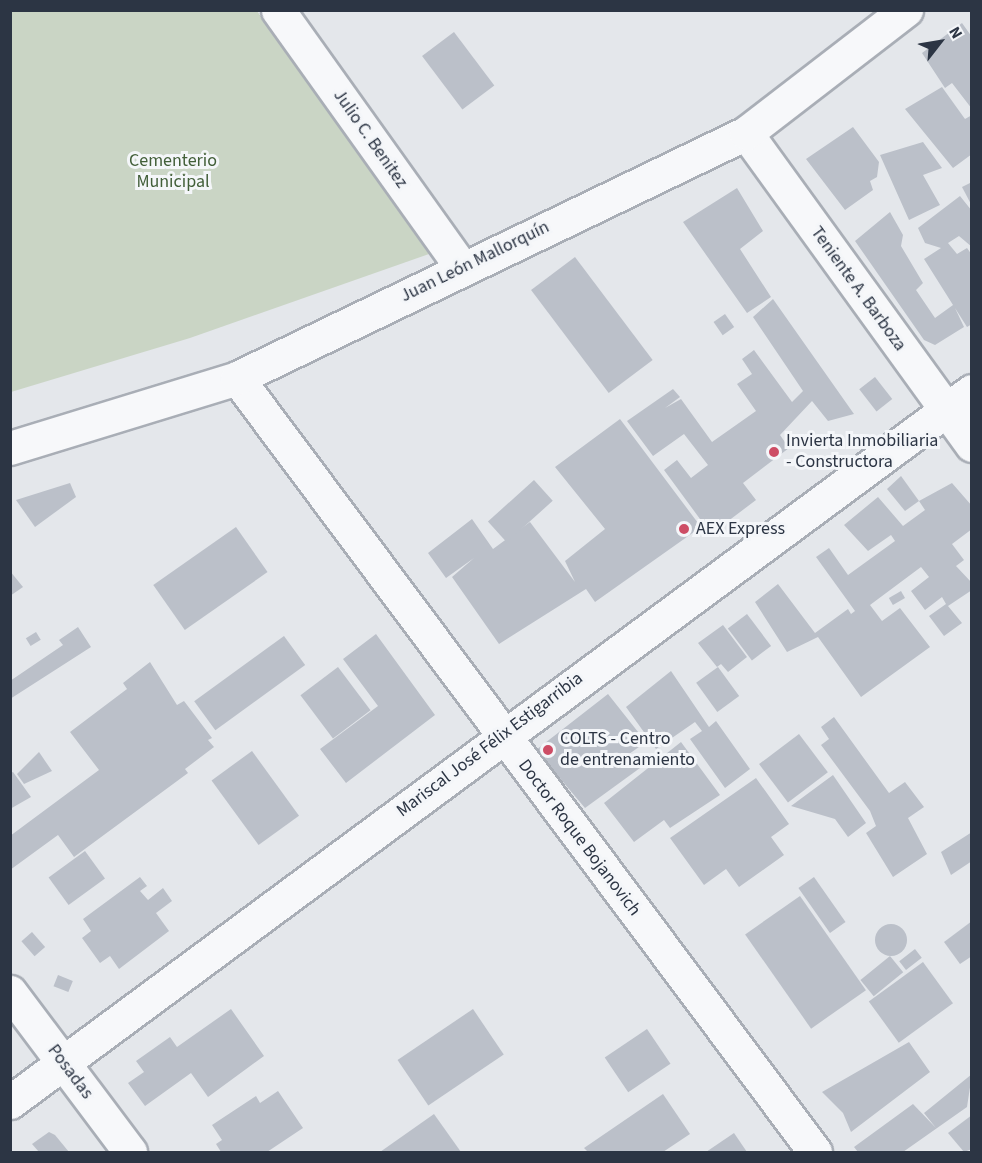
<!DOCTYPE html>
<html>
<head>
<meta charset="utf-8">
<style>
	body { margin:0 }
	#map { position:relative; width:982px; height:1163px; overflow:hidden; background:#e4e7eb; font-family:"Source Sans 3",sans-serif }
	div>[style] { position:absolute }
	.green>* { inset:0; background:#cad5c5 }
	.building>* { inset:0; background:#bbc0c9; transform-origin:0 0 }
	.round { border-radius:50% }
	.roads { filter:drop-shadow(2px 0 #a9aeb6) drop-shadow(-2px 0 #a9aeb6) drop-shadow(0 2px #a9aeb6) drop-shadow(0 -2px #a9aeb6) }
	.minor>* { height:33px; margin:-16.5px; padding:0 16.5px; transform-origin:16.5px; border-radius:16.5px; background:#f7f8fa }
	.dots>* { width:16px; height:16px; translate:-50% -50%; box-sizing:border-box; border:3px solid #f4f6f9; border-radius:50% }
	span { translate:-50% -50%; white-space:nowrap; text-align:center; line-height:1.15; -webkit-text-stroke:6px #f4f6f9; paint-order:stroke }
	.street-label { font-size:18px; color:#2c3544 }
	.park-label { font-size:18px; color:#425f39 }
	.poi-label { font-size:18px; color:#2c3544 }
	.left { translate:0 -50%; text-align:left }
	.frame { position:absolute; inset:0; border:12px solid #2c3544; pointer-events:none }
	.north { position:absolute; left:910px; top:12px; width:60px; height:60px; -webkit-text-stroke:4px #f4f6f9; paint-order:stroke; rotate:59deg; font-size:16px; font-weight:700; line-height:24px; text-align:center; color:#2c3544 }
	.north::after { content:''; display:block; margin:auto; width:21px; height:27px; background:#2c3544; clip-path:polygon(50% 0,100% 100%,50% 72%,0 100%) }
</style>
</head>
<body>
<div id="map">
	<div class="green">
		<i style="clip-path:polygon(11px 10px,257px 11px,429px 254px,190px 338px,11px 392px)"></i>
	</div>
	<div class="building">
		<i style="clip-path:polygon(962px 23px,972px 37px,972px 109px,952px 83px,945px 88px,922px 53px)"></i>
		<i style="left:454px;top:32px;width:67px;height:40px;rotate:53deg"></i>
		<i style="clip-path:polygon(942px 87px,965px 119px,972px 115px,972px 154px,953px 168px,905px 109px)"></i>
		<i style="clip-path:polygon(853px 127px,879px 162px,877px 177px,870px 181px,873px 190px,845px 210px,806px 159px)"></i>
		<i style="clip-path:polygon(923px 142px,942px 168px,923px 175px,940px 205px,909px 220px,880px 155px)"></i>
		<i style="clip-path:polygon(972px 182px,972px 206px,962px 187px)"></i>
		<i style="clip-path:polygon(737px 188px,763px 231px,740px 249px,771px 297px,747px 313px,683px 222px)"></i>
		<i style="clip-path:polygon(960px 196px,972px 211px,972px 247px,959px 236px,948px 243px,957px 254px,967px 248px,972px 255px,972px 324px,967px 327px,955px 308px,964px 327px,935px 345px,924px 340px,855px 241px,890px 212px,903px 235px,901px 246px,923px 283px,916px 290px,935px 318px,953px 305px,924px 259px,941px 248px,925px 243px,918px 228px)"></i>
		<i style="left:575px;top:257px;width:129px;height:55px;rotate:53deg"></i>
		<i style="clip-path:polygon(773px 299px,854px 414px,828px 421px,812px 401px,780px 435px,789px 448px,743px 483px,756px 500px,711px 534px,664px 470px,677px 460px,691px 478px,708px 465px,684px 434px,653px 456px,627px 421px,673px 389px,680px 397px,665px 408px,681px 399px,712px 442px,756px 411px,737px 384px,752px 374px,742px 359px,754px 350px,792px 402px,803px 391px,753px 317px)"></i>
		<i style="left:725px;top:314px;width:16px;height:14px;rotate:55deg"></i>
		<i style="left:875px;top:377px;width:28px;height:20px;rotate:52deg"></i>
		<i style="clip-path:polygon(620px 419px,701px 527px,595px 602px,586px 589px,499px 644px,452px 577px,474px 558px,446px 578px,428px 553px,472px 519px,493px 549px,530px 522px,575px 582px,565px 561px,605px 529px,555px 467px)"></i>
		<i style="clip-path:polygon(901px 476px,919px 501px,905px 511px,887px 489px)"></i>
		<i style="left:534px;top:480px;width:28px;height:62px;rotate:48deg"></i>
		<i style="clip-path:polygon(70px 483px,76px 497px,35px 527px,16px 500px)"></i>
		<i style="clip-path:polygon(952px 483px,972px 506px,972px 529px,952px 544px,964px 560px,956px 566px,972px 583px,972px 590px,948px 606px,962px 623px,944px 636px,929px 616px,946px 604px,942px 597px,925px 610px,911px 591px,929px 577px,921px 567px,870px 605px,882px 621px,900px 608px,930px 647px,861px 697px,818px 637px,787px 652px,755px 602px,778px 584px,815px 633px,848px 609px,851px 614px,855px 611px,816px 557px,829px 548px,848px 575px,895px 541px,891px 535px,868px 551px,844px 525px,878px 497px,903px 526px,925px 510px,919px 501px)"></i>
		<i style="left:236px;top:527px;width:55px;height:101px;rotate:55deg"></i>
		<i style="clip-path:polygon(10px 571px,23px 587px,10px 596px)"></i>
		<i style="left:901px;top:591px;width:8px;height:14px;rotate:60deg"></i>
		<i style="left:747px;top:614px;width:40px;height:24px;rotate:53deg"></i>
		<i style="clip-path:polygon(723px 625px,747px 657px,728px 672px,721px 664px,717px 667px,698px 643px)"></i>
		<i style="clip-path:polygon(78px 627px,91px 647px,10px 699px,10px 681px,63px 645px,59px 640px)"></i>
		<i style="left:36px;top:632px;width:9px;height:12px;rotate:58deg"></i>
		<i style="clip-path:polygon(376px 634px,435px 715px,346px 783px,320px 749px,378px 706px,343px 659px)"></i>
		<i style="left:284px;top:636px;width:36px;height:111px;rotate:54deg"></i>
		<i style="clip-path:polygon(150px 662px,177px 705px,184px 701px,212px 738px,208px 740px,214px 747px,185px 769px,188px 773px,74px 857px,58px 835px,10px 870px,10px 836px,99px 770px,70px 732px,127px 689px,123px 683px)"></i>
		<i style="left:338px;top:667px;width:54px;height:47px;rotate:53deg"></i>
		<i style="left:718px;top:667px;width:36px;height:27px;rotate:54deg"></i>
		<i style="clip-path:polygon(671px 671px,709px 727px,716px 721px,750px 769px,725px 788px,690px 739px,702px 731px,695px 722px,656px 749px,626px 707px)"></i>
		<i style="clip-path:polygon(608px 694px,646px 742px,629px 754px,640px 768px,585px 808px,536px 750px)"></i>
		<i style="clip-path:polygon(834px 717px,889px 793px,905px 782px,924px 807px,908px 818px,927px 854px,893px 877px,866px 833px,876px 826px,870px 811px,821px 745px,829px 739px,821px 727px)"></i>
		<i style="left:799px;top:734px;width:48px;height:50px;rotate:53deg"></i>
		<i style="clip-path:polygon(681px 742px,720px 795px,670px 828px,664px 820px,634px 842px,604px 803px)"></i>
		<i style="left:252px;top:751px;width:80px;height:50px;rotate:54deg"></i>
		<i style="clip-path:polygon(39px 752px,52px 771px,24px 784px,17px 774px)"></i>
		<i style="clip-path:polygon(13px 772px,31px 797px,10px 809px,10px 773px)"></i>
		<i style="clip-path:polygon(833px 775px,866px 823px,848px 837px,835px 819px,791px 806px)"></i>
		<i style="clip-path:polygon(756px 778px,789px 824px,771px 837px,784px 855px,739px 887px,726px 869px,704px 885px,670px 838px)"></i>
		<i style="clip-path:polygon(972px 832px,972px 861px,951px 875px,941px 852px)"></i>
		<i style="left:85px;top:851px;width:34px;height:45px;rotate:54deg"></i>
		<i style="clip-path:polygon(140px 877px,147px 886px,140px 891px,148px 900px,163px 888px,172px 901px,156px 913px,169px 931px,119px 969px,110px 956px,100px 963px,82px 938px,91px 931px,83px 919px)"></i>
		<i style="left:814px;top:877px;width:55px;height:19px;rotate:55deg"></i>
		<i style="left:800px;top:896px;width:115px;height:67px;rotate:55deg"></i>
		<i style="clip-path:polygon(972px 921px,972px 956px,960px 964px,944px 942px)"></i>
		<i class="round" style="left:875px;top:924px;width:32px;height:32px"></i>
		<i style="left:32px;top:932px;width:20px;height:14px;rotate:49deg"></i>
		<i style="left:915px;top:949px;width:11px;height:20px;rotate:52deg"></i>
		<i style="left:890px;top:956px;width:21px;height:38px;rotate:51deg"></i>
		<i style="left:923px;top:962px;width:51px;height:67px;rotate:54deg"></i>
		<i style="left:58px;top:975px;width:16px;height:12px;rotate:22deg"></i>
		<i style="clip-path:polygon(231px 1009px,264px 1056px,208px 1097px,191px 1073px,145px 1106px,128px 1083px,144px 1072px,136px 1061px,170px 1037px,177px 1047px)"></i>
		<i style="left:473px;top:1009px;width:55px;height:91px;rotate:56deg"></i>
		<i style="left:647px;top:1029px;width:42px;height:51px;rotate:56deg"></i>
		<i style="clip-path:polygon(909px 1042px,930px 1072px,851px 1132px,843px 1113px,822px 1092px)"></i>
		<i style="clip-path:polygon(972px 1074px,967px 1107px,903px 1152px,858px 1152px,854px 1147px,913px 1104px,936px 1128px,924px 1113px)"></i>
		<i style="clip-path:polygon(278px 1091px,303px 1128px,267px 1152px,221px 1152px,216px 1144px,222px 1140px,212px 1125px,256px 1096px,260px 1103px)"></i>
		<i style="clip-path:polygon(663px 1094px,690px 1134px,663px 1152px,588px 1152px,584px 1148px)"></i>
		<i style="clip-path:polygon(434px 1114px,461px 1152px,380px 1152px)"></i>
		<i style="clip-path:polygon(972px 1115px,972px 1149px,964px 1152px,948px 1133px)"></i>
		<i style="clip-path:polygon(49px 1132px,55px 1135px,69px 1152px,39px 1152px,32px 1144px)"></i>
		<i style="clip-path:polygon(734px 1133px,747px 1152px,706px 1152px)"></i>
	</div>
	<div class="roads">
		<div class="minor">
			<i style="left:278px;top:10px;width:315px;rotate:54.5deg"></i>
			<i style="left:746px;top:133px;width:385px;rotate:54.1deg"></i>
			<i style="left:237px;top:378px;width:966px;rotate:53.25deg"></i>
			<i style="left:10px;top:448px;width:238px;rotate:-17.1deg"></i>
			<i style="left:237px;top:378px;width:565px;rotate:-25.7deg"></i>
			<i style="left:746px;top:133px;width:202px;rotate:-37.6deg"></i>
			<i style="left:10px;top:992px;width:200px;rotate:53.1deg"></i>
			<i style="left:10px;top:1102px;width:1196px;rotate:-36.47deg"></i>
		</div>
	</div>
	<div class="dots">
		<i style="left:774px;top:452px;background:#cd4d65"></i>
		<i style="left:684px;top:529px;background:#cd4d65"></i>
		<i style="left:548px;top:750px;background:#cd4d65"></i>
	</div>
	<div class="street-label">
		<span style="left:370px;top:139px;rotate:55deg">Julio C. Benitez</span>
		<span style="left:475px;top:262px;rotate:-26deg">Juan León Mallorquín</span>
		<span style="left:858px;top:289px;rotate:54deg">Teniente A. Barboza</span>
		<span style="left:490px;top:745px;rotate:-37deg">Mariscal José Félix Estigarribia</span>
		<span style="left:579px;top:838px;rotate:53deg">Doctor Roque Bojanovich</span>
		<span style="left:70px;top:1072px;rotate:53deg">Posadas</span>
	</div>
	<div class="park-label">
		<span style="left:173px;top:172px">Cementerio<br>Municipal</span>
	</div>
	<div class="poi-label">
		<span class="left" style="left:786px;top:452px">Invierta Inmobiliaria<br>- Constructora</span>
		<span class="left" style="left:696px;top:529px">AEX Express</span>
		<span class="left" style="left:560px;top:750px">COLTS - Centro<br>de entrenamiento</span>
	</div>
	<div class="frame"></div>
	<div class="north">N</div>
</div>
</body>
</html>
